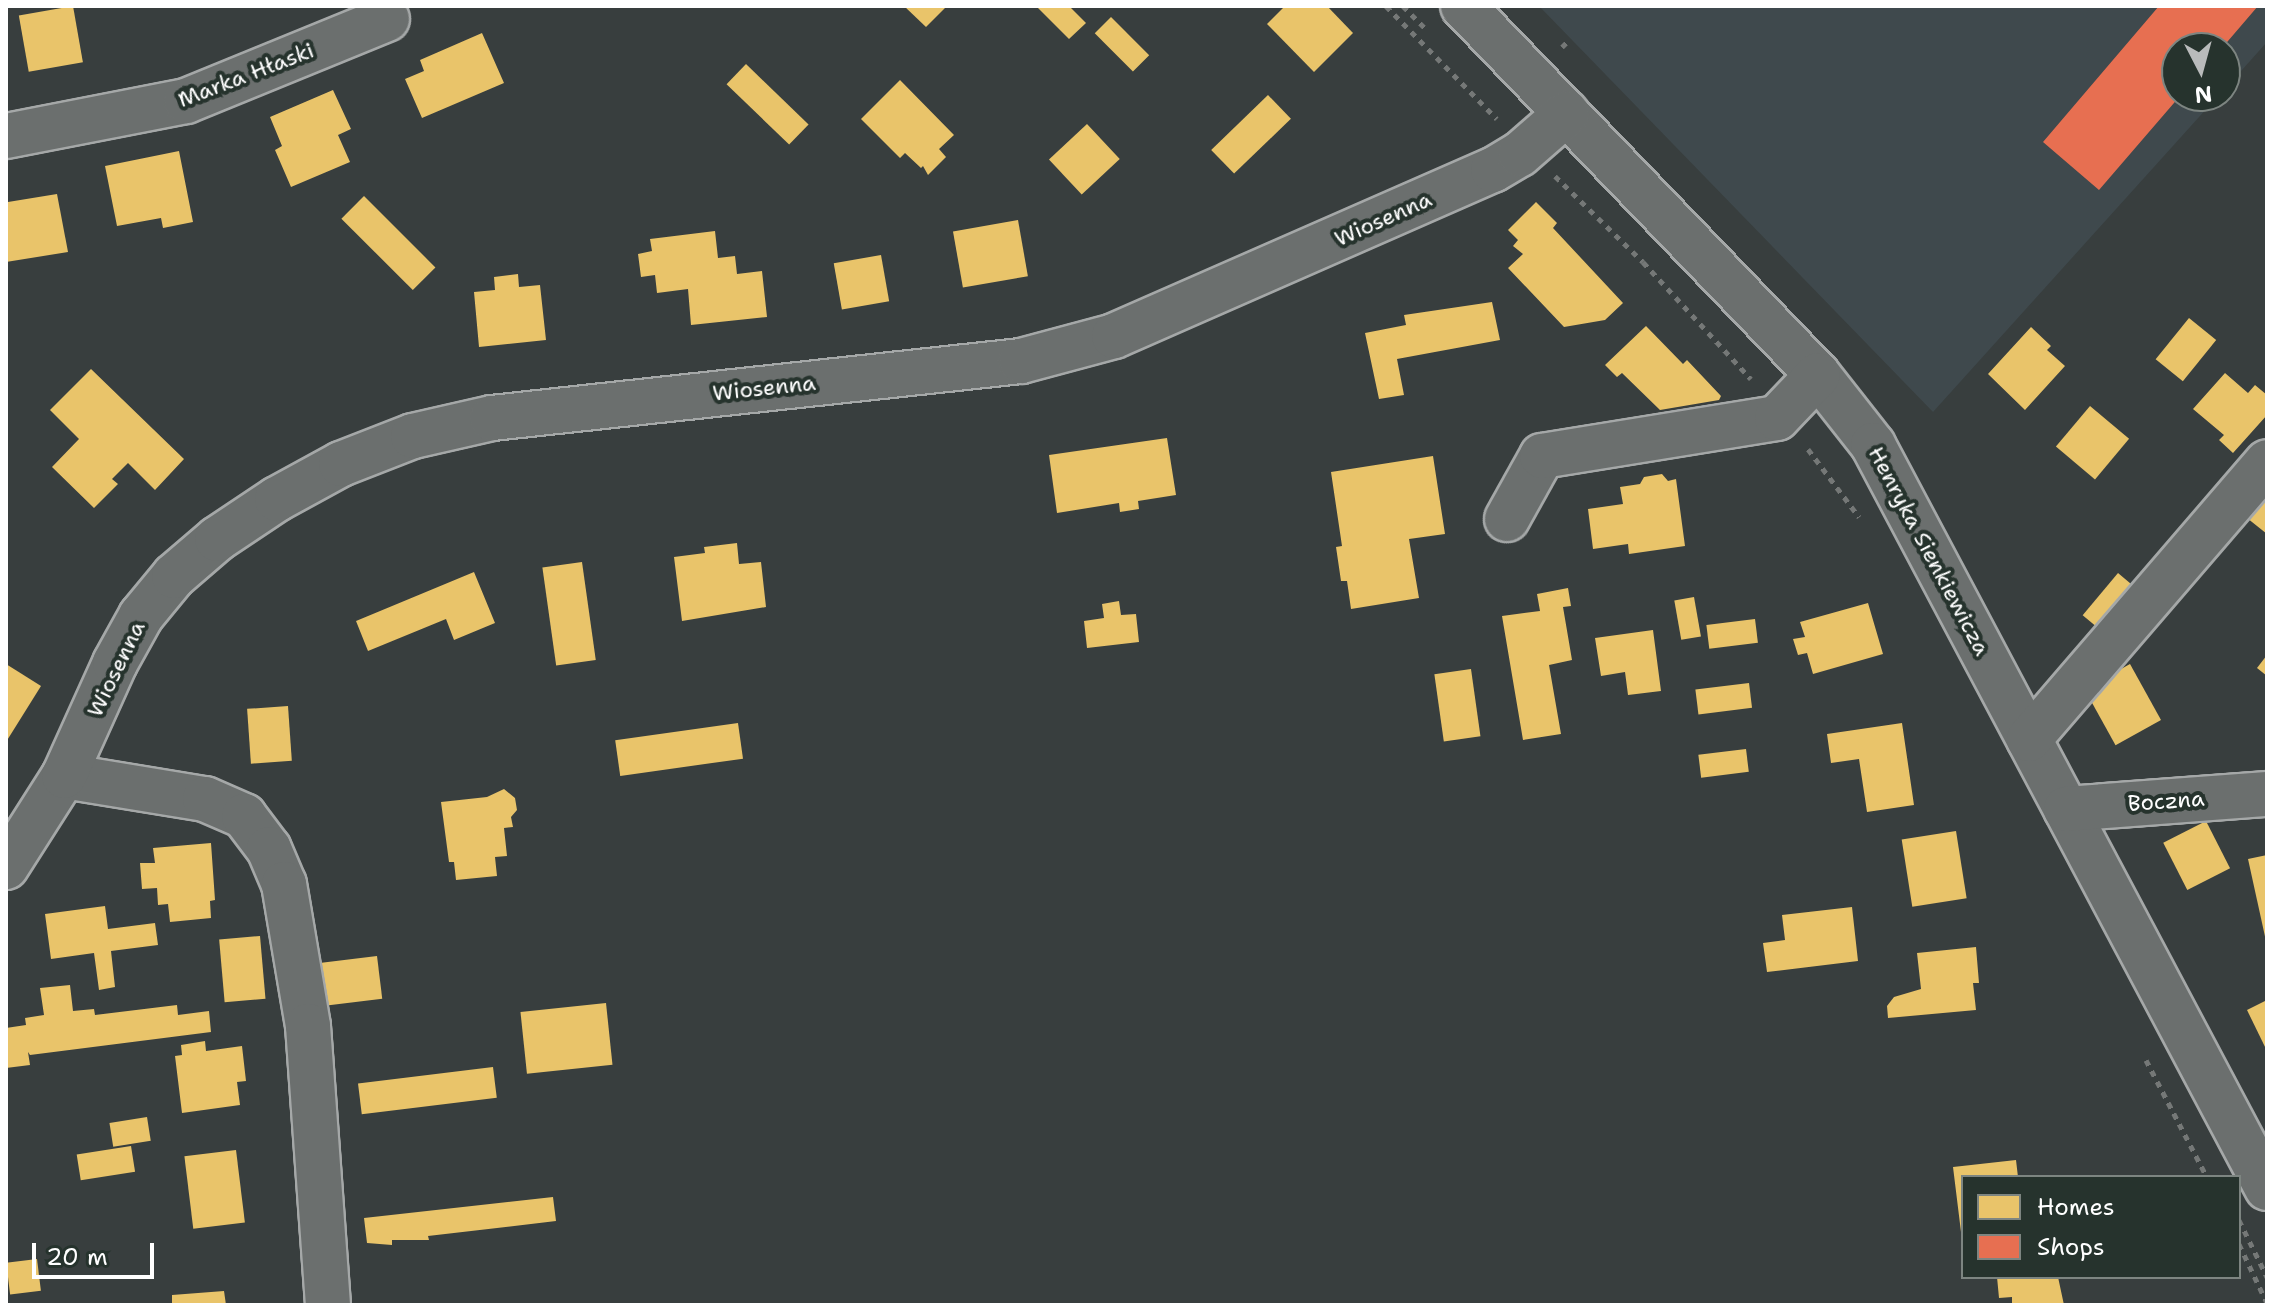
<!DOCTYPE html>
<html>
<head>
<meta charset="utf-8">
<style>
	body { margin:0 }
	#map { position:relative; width:2273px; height:1311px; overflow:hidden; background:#383e3e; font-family:"Shantell Sans",sans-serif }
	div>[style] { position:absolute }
	.built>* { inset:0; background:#3f494d }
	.homes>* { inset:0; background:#e9c46a; transform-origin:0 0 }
	.shops>* { inset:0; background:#e76f51 }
	.path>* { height:5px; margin-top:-2.5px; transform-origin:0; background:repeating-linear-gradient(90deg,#757877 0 6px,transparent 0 12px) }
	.roads { filter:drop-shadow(2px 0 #a5a8a8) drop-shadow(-2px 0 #a5a8a8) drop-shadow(0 2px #a5a8a8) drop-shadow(0 -2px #a5a8a8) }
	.minor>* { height:44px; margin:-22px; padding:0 22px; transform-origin:22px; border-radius:22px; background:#6b6f6e }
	span { translate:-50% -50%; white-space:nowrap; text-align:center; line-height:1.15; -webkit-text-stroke:8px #26332d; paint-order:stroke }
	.street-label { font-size:22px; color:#fff }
	.frame { position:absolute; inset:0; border:8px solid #fff; pointer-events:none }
	.legend { position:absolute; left:1961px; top:1175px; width:280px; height:104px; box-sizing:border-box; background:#26332d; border:2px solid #7d8581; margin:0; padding:10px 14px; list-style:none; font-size:24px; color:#fff }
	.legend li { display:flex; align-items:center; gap:16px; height:40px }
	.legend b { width:40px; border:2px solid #7d8581 }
	.north { position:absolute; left:2161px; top:32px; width:80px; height:80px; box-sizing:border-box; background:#26332d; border:2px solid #7d8581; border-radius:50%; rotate:174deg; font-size:22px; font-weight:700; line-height:32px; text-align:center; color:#fff }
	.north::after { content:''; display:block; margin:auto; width:28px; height:36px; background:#b9bbbb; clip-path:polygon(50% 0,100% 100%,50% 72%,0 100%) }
	.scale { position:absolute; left:32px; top:1243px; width:122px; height:36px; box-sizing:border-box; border:4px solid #fff; border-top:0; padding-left:10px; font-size:24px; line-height:28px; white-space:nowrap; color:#fff; -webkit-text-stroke:6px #26332d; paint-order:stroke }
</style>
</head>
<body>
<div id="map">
	<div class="built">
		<i style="clip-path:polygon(1539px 6px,2267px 6px,2267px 42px,2225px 89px,2225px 48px,2177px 48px,2177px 96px,2218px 96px,1933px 412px)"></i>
	</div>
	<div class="homes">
		<i style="left:73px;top:6px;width:57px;height:55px;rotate:80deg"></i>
		<i style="clip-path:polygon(904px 6px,947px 6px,926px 27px)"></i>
		<i style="clip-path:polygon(1036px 6px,1069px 6px,1086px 23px,1069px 39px)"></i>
		<i style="clip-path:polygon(1285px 6px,1327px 6px,1353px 33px,1314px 72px,1267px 24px)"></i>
		<i style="left:1111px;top:17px;width:54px;height:23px;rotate:45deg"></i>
		<i style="clip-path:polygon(482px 33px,504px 83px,422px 118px,405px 79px,424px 71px,420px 60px)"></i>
		<i style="left:746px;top:64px;width:87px;height:28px;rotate:44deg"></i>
		<i style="clip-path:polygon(900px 80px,954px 135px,939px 149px,946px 157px,928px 175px,923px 166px,921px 168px,905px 153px,900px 158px,861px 119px)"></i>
		<i style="clip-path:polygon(333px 90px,351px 129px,338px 135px,350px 162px,291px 187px,275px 150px,282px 146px,270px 117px)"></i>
		<i style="left:1268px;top:95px;width:33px;height:79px;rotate:46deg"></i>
		<i style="left:1087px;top:124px;width:48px;height:52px;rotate:47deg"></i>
		<i style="clip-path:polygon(179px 151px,193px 222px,163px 228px,161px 218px,117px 226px,105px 166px)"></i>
		<i style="clip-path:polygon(57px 194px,68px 252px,6px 262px,8px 202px)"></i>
		<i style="left:364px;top:196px;width:101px;height:32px;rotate:45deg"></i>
		<i style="clip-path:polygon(1536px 202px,1557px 223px,1553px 228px,1623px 303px,1605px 320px,1564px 327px,1508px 268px,1523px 254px,1513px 246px,1518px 240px,1508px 230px)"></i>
		<i style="left:1018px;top:220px;width:57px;height:66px;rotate:80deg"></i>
		<i style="clip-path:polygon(715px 231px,718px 258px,735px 256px,737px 274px,762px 271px,767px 317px,691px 325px,688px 289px,657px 293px,655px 275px,641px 277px,638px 254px,652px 251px,650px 239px)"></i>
		<i style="left:881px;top:255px;width:47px;height:48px;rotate:80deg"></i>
		<i style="clip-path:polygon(518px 274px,519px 287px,540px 285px,546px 340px,479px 347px,474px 292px,495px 290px,494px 277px)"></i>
		<i style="clip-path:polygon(1492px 302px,1500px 340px,1397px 359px,1404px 395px,1379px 399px,1365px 333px,1406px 325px,1404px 315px)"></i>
		<i style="left:2189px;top:318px;width:35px;height:53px;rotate:39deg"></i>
		<i style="clip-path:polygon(1646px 326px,1683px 364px,1687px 360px,1721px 396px,1719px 400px,1660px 410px,1622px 373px,1617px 377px,1605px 365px)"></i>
		<i style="clip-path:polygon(2031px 327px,2051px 346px,2047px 350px,2065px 366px,2025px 410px,1988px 374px)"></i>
		<i style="clip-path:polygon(91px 369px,184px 459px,155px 490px,128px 463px,112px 479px,118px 484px,94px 508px,52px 467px,79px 439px,50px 410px)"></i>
		<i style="clip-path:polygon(2225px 373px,2248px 393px,2255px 385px,2267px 395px,2267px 415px,2233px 453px,2219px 440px,2224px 435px,2193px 409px)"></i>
		<i style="left:2090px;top:406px;width:51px;height:53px;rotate:40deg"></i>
		<i style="clip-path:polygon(1167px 438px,1176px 495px,1138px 501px,1139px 509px,1120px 512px,1119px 503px,1057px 513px,1049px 455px)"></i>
		<i style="clip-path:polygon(1433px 456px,1445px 534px,1409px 539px,1419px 598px,1351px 609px,1347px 581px,1341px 581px,1336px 547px,1342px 546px,1331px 472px)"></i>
		<i style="clip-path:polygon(1662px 474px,1668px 481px,1676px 479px,1685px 546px,1629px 554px,1628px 544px,1593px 549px,1588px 509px,1623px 504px,1620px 487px,1640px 484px,1644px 477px)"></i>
		<i style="clip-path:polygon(2267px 484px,2267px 534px,2242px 514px)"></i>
		<i style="clip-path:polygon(737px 543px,739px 564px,761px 562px,766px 607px,682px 621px,674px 557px,705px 553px,704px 547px)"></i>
		<i style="left:582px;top:562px;width:99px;height:40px;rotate:82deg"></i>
		<i style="clip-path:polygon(474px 572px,495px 623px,454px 640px,446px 619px,368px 651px,356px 621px)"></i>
		<i style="left:2118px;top:573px;width:26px;height:55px;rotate:40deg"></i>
		<i style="clip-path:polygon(1568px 588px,1571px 606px,1563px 607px,1572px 660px,1549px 665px,1561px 734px,1523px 740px,1502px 616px,1540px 611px,1537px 594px)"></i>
		<i style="left:1694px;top:597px;width:40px;height:20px;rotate:80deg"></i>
		<i style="clip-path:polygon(1119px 601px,1121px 615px,1136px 614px,1139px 642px,1087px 648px,1084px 621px,1104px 618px,1102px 604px)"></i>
		<i style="clip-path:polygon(1868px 603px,1883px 654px,1813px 674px,1807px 653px,1798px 655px,1793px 639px,1805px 637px,1800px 622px)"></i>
		<i style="left:1755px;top:619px;width:24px;height:49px;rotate:83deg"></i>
		<i style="clip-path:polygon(1653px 630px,1661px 691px,1628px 695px,1625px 672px,1601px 676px,1595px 638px)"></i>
		<i style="clip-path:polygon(2267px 655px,2267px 676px,2257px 668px)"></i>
		<i style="clip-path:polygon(6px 664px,41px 686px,6px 742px)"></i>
		<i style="left:2130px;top:664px;width:64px;height:52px;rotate:61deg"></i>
		<i style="left:1471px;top:669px;width:68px;height:37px;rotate:82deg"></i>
		<i style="left:1749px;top:683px;width:25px;height:54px;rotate:83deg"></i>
		<i style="left:288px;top:706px;width:55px;height:41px;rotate:86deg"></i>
		<i style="left:738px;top:723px;width:36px;height:124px;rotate:82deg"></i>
		<i style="clip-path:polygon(1902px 723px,1914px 805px,1867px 812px,1859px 759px,1831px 763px,1827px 734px)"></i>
		<i style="left:1746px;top:749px;width:23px;height:48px;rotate:83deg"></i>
		<i style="clip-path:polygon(504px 789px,515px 798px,517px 810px,511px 817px,513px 827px,504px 828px,507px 856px,495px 857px,497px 876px,456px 880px,454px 862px,449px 862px,441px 802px,487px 797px)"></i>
		<i style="left:2206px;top:821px;width:53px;height:48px;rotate:63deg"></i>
		<i style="left:1956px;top:831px;width:68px;height:55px;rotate:81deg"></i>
		<i style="clip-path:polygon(211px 843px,215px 900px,210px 901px,211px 918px,170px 922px,168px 904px,158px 905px,157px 888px,142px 889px,140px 863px,155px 863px,153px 848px)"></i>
		<i style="clip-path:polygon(2267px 855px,2267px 941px,2266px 941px,2248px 859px)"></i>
		<i style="clip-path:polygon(105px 906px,108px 929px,155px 923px,158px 945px,111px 951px,115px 987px,99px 990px,94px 953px,51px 959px,45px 914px)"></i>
		<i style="clip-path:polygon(1852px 907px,1858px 961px,1767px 972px,1763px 943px,1785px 940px,1782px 915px)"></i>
		<i style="left:260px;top:936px;width:63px;height:41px;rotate:85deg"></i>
		<i style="clip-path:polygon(1976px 947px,1979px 983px,1973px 983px,1976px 1010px,1888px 1018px,1887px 1006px,1894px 997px,1921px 989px,1917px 953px)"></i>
		<i style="left:377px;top:956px;width:43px;height:62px;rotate:83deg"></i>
		<i style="clip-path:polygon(70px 985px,73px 1011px,94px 1009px,95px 1015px,177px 1005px,178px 1015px,209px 1011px,211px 1032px,30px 1055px,28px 1052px,30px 1065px,6px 1068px,6px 1028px,26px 1025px,25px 1018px,44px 1015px,40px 988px)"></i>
		<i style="clip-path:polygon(2267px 1000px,2267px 1051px,2247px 1010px)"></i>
		<i style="left:606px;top:1003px;width:62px;height:86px;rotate:84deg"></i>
		<i style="clip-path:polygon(205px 1041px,206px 1051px,242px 1046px,246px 1081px,237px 1082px,240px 1105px,182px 1113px,175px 1056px,182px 1055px,181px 1045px)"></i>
		<i style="left:493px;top:1067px;width:31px;height:136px;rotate:83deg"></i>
		<i style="left:147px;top:1117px;width:24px;height:38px;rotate:81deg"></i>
		<i style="left:131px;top:1146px;width:26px;height:55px;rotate:81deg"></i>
		<i style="left:236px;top:1150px;width:73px;height:52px;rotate:83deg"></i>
		<i style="clip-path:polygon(2016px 1160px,2018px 1177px,1963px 1177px,1961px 1232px,1953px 1167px)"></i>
		<i style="clip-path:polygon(553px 1197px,556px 1221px,428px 1236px,429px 1240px,392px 1240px,392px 1245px,367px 1243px,364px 1218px)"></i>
		<i style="left:37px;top:1259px;width:32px;height:31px;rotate:83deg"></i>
		<i style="clip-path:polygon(1997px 1277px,2058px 1277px,2064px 1305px,2012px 1305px,2012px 1297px,1999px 1298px)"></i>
		<i style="clip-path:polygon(224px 1291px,226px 1305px,172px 1305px,172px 1295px)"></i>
	</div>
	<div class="shops">
		<i style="clip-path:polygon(2159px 6px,2258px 6px,2222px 48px,2177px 48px,2177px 96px,2180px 96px,2099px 190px,2043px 142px)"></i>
	</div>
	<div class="path">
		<i style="left:1386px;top:6px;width:158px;rotate:45.5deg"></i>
		<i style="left:1403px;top:6px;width:31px;rotate:45deg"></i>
		<i style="left:1562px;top:47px;width:11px;rotate:-45deg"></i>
		<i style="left:1555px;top:176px;width:123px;rotate:44.3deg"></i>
		<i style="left:1643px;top:262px;width:159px;rotate:47.3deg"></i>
		<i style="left:1808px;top:449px;width:85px;rotate:53.1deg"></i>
		<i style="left:2146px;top:1060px;width:132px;rotate:62.5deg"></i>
		<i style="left:2239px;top:1220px;width:64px;rotate:63.8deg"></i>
		<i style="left:2239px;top:1244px;width:65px;rotate:64.6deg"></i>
	</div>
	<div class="roads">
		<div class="minor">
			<i style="left:1463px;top:6px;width:512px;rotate:46.11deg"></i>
			<i style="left:1818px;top:375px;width:89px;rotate:51.8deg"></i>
			<i style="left:1873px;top:445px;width:841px;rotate:62.06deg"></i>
			<i style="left:6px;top:136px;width:183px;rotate:-11deg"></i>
			<i style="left:186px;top:101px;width:217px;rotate:-22.2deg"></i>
			<i style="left:1507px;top:519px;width:72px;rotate:-60.9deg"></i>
			<i style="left:1542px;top:456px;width:238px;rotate:-9.2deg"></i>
			<i style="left:1777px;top:418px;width:59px;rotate:-46.4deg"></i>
			<i style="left:2029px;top:739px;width:365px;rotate:-49.3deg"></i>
			<i style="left:64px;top:776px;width:143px;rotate:9.3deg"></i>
			<i style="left:205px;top:799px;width:43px;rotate:23.6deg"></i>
			<i style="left:244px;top:816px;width:41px;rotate:52.9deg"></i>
			<i style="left:269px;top:849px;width:38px;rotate:67deg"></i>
			<i style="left:284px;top:884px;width:144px;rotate:80.4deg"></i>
			<i style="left:308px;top:1026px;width:280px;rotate:85.9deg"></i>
			<i style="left:2066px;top:809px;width:202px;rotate:-4.3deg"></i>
			<i style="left:6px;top:867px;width:108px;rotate:-57.5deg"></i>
			<i style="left:64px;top:776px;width:124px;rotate:-65.7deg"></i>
			<i style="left:115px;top:663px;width:54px;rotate:-61deg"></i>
			<i style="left:141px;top:616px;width:52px;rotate:-50.5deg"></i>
			<i style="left:174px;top:576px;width:57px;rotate:-40.7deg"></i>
			<i style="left:217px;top:539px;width:72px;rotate:-33.7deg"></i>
			<i style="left:277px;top:499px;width:73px;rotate:-28.7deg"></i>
			<i style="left:341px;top:464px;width:77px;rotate:-21.3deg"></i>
			<i style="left:413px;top:436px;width:81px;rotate:-12.8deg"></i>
			<i style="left:492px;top:418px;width:532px;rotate:-6.15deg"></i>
			<i style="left:1021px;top:361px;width:96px;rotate:-15deg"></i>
			<i style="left:1114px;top:336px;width:414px;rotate:-23.7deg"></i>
			<i style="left:1493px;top:170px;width:31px;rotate:-31deg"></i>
			<i style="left:1520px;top:154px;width:62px;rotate:-41.1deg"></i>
		</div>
	</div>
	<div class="street-label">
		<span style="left:246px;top:75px;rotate:-21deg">Marka Hłaski</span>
		<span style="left:1383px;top:219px;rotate:-24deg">Wiosenna</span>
		<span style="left:764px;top:388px;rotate:-6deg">Wiosenna</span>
		<span style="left:1929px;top:551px;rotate:62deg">Henryka Sienkiewicza</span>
		<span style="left:116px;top:669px;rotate:-64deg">Wiosenna</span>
		<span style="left:2166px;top:801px;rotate:-4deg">Boczna</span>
	</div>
	<div class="frame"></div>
	<ul class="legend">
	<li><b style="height:22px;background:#e9c46a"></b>Homes</li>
	<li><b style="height:22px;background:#e76f51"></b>Shops</li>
	</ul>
	<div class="north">N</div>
	<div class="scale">20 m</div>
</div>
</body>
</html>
